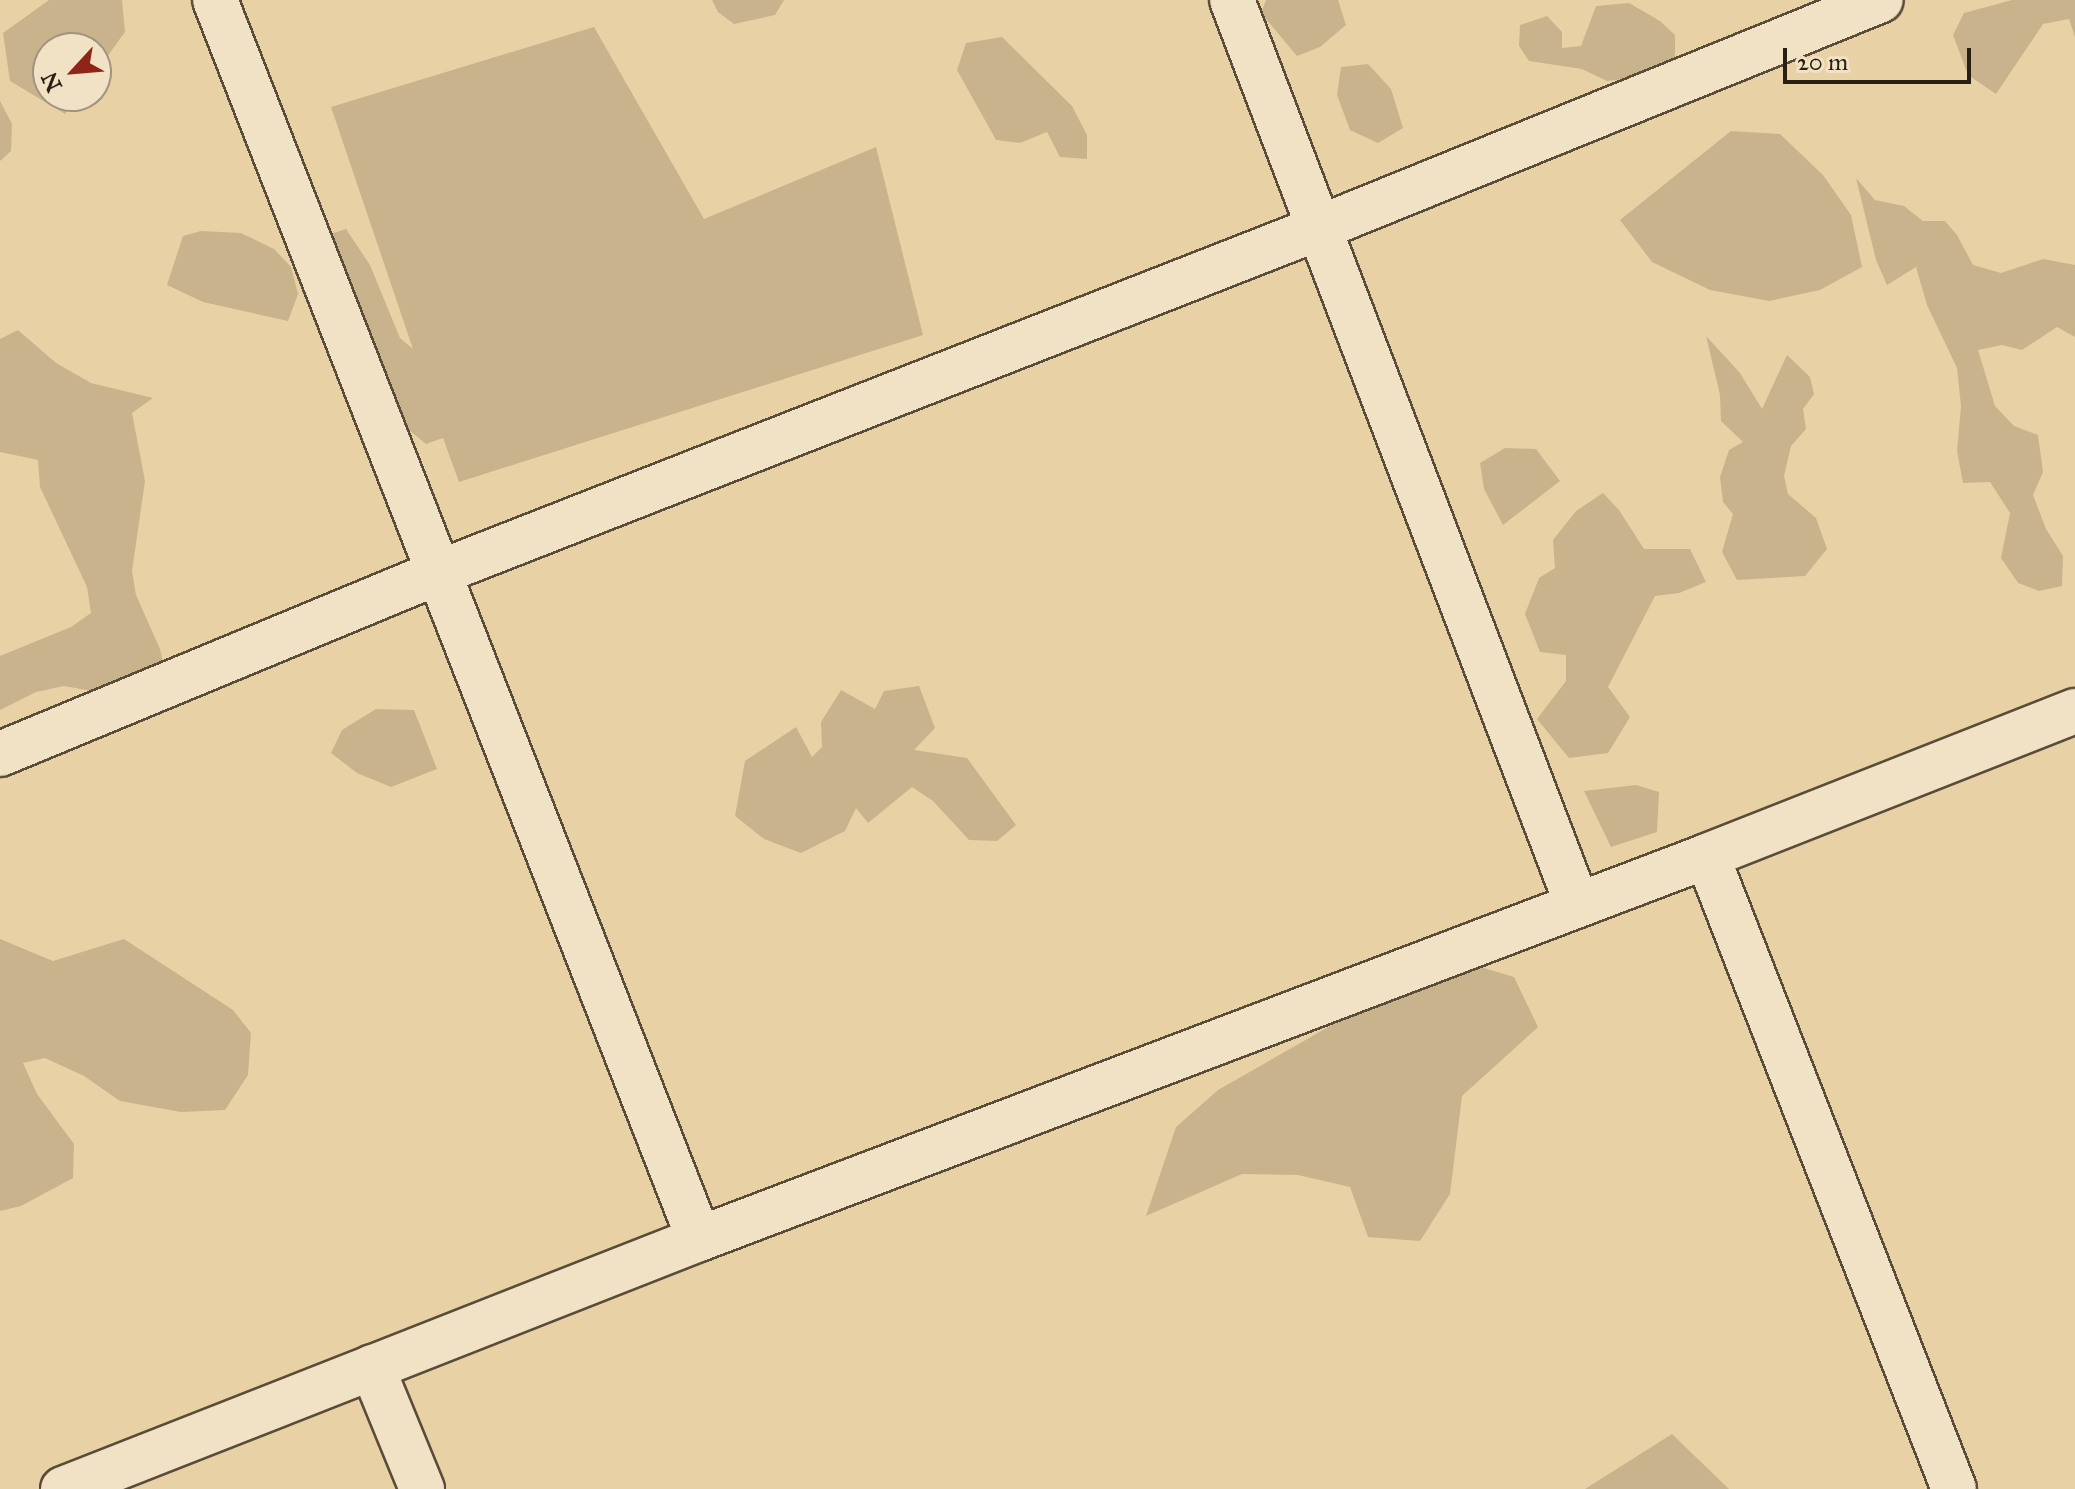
<!DOCTYPE html>
<html>
<head>
<meta charset="utf-8">
<style>
	body { margin:0 }
	#map { position:relative; width:2075px; height:1489px; overflow:hidden; background:#e9d1a6; font-family:"IM FELL Great Primer",serif }
	div>[style] { position:absolute }
	.green>* { inset:0; background:#c8b38d }
	.roads { filter:drop-shadow(2px 0 #594c38) drop-shadow(-2px 0 #594c38) drop-shadow(0 2px #594c38) drop-shadow(0 -2px #594c38) }
	.minor>* { height:44px; margin:-22px; padding:0 22px; transform-origin:22px; border-radius:22px; background:#f1e1c5 }
	span { translate:-50% -50%; white-space:nowrap; text-align:center; line-height:1.15; -webkit-text-stroke:8px #f1e1c5; paint-order:stroke }
	.north { position:absolute; left:32px; top:32px; width:80px; height:80px; box-sizing:border-box; background:#f1e1c5; border:2px solid #a1937e; border-radius:50%; rotate:244deg; font-size:22px; font-weight:700; line-height:32px; text-align:center; color:#291f13 }
	.north::after { content:''; display:block; margin:auto; width:28px; height:36px; background:#8f2418; clip-path:polygon(50% 0,100% 100%,50% 72%,0 100%) }
	.scale { position:absolute; left:1783px; top:48px; width:188px; height:36px; box-sizing:border-box; border:4px solid #291f13; border-top:0; padding-left:10px; font-size:24px; line-height:28px; white-space:nowrap; color:#291f13; -webkit-text-stroke:6px #f1e1c5; paint-order:stroke }
</style>
</head>
<body>
<div id="map">
	<div class="green">
		<i style="clip-path:polygon(49px 0,122px 0,125px 32px,96px 72px,96px 48px,48px 48px,48px 96px,79px 96px,65px 114px,10px 81px,3px 33px)"></i>
		<i style="clip-path:polygon(712px 0,784px 0,775px 15px,734px 24px,718px 12px)"></i>
		<i style="clip-path:polygon(1266px 0,1338px 0,1346px 25px,1320px 47px,1297px 56px,1261px 13px)"></i>
		<i style="clip-path:polygon(2012px 0,2075px 0,2075px 37px,2069px 19px,2043px 24px,1996px 94px,1968px 75px,1953px 35px,1964px 13px)"></i>
		<i style="clip-path:polygon(1629px 3px,1660px 21px,1675px 35px,1675px 64px,1633px 78px,1607px 81px,1582px 69px,1529px 61px,1519px 46px,1520px 25px,1547px 16px,1562px 32px,1562px 48px,1581px 46px,1596px 6px)"></i>
		<i style="clip-path:polygon(594px 27px,704px 219px,876px 147px,923px 335px,459px 482px,443px 438px,426px 444px,399px 422px,324px 236px,346px 229px,370px 265px,400px 338px,413px 349px,331px 107px)"></i>
		<i style="clip-path:polygon(1002px 37px,1072px 106px,1087px 135px,1087px 159px,1060px 157px,1047px 132px,1020px 143px,996px 140px,957px 70px,966px 43px)"></i>
		<i style="clip-path:polygon(1368px 64px,1391px 89px,1403px 128px,1378px 143px,1350px 130px,1337px 95px,1341px 67px)"></i>
		<i style="clip-path:polygon(0 101px,12px 124px,11px 151px,0 161px)"></i>
		<i style="clip-path:polygon(1731px 131px,1780px 134px,1823px 175px,1851px 215px,1862px 267px,1820px 290px,1769px 301px,1710px 290px,1652px 262px,1620px 220px)"></i>
		<i style="clip-path:polygon(1856px 178px,1875px 200px,1904px 206px,1923px 221px,1945px 221px,1957px 235px,1973px 265px,2001px 273px,2043px 259px,2075px 265px,2075px 337px,2057px 327px,2022px 350px,2002px 345px,1978px 350px,1995px 406px,2014px 426px,2038px 435px,2043px 472px,2033px 495px,2046px 529px,2063px 556px,2062px 586px,2039px 591px,2018px 583px,2001px 558px,2010px 513px,1990px 482px,1963px 483px,1957px 451px,1961px 406px,1957px 368px,1927px 305px,1916px 267px,1887px 285px,1876px 260px)"></i>
		<i style="clip-path:polygon(201px 231px,241px 233px,274px 249px,291px 267px,298px 294px,288px 321px,203px 302px,167px 285px,183px 236px)"></i>
		<i style="clip-path:polygon(18px 330px,56px 363px,91px 383px,153px 398px,132px 413px,145px 481px,132px 571px,136px 595px,160px 649px,166px 675px,115px 695px,64px 686px,36px 692px,0 710px,0 656px,71px 627px,91px 613px,87px 587px,40px 487px,38px 460px,0 452px,0 339px)"></i>
		<i style="clip-path:polygon(1706px 336px,1740px 373px,1762px 409px,1787px 355px,1810px 377px,1814px 394px,1803px 409px,1806px 429px,1791px 446px,1784px 476px,1788px 494px,1816px 518px,1827px 549px,1805px 576px,1737px 580px,1722px 552px,1733px 514px,1723px 502px,1720px 477px,1729px 450px,1743px 442px,1721px 421px,1720px 395px)"></i>
		<i style="clip-path:polygon(1505px 448px,1536px 449px,1560px 481px,1503px 525px,1484px 489px,1480px 463px)"></i>
		<i style="clip-path:polygon(1603px 493px,1619px 510px,1644px 549px,1690px 549px,1706px 582px,1679px 593px,1655px 596px,1608px 687px,1630px 717px,1608px 753px,1569px 758px,1537px 719px,1566px 681px,1566px 655px,1540px 652px,1525px 614px,1539px 578px,1555px 568px,1553px 540px,1576px 511px)"></i>
		<i style="clip-path:polygon(919px 686px,935px 728px,914px 750px,967px 758px,1016px 825px,997px 841px,969px 840px,933px 801px,912px 787px,868px 823px,856px 808px,845px 831px,801px 853px,764px 839px,735px 816px,745px 761px,796px 727px,812px 757px,822px 747px,821px 722px,841px 690px,875px 709px,884px 691px)"></i>
		<i style="clip-path:polygon(376px 709px,414px 710px,437px 769px,391px 787px,357px 773px,331px 753px,342px 730px)"></i>
		<i style="clip-path:polygon(1636px 785px,1659px 792px,1657px 832px,1611px 847px,1584px 791px)"></i>
		<i style="clip-path:polygon(0 939px,53px 961px,124px 939px,233px 1010px,251px 1033px,248px 1075px,225px 1110px,181px 1112px,120px 1101px,84px 1076px,45px 1058px,23px 1063px,37px 1094px,74px 1144px,73px 1178px,21px 1206px,0 1211px)"></i>
		<i style="clip-path:polygon(1464px 962px,1514px 977px,1538px 1027px,1462px 1096px,1450px 1194px,1420px 1241px,1368px 1237px,1350px 1187px,1298px 1175px,1242px 1174px,1146px 1216px,1176px 1127px,1218px 1090px,1414px 978px)"></i>
		<i style="clip-path:polygon(1672px 1434px,1729px 1489px,1585px 1489px)"></i>
	</div>
	<div class="roads">
		<div class="minor">
			<i style="left:215px;top:0;width:1330px;rotate:68.66deg"></i>
			<i style="left:1232px;top:0;width:968px;rotate:69.11deg"></i>
			<i style="left:0;top:754px;width:474px;rotate:-22.5deg"></i>
			<i style="left:438px;top:573px;width:946px;rotate:-21.39deg"></i>
			<i style="left:1319px;top:228px;width:606px;rotate:-22.08deg"></i>
			<i style="left:1707px;top:856px;width:679px;rotate:68.68deg"></i>
			<i style="left:372px;top:1367px;width:132px;rotate:67.7deg"></i>
			<i style="left:63px;top:1489px;width:683px;rotate:-21.46deg"></i>
			<i style="left:699px;top:1239px;width:1078px;rotate:-20.8deg"></i>
			<i style="left:1707px;top:856px;width:396px;rotate:-21.5deg"></i>
		</div>
	</div>
	<div class="north">N</div>
	<div class="scale">20 m</div>
</div>
</body>
</html>
